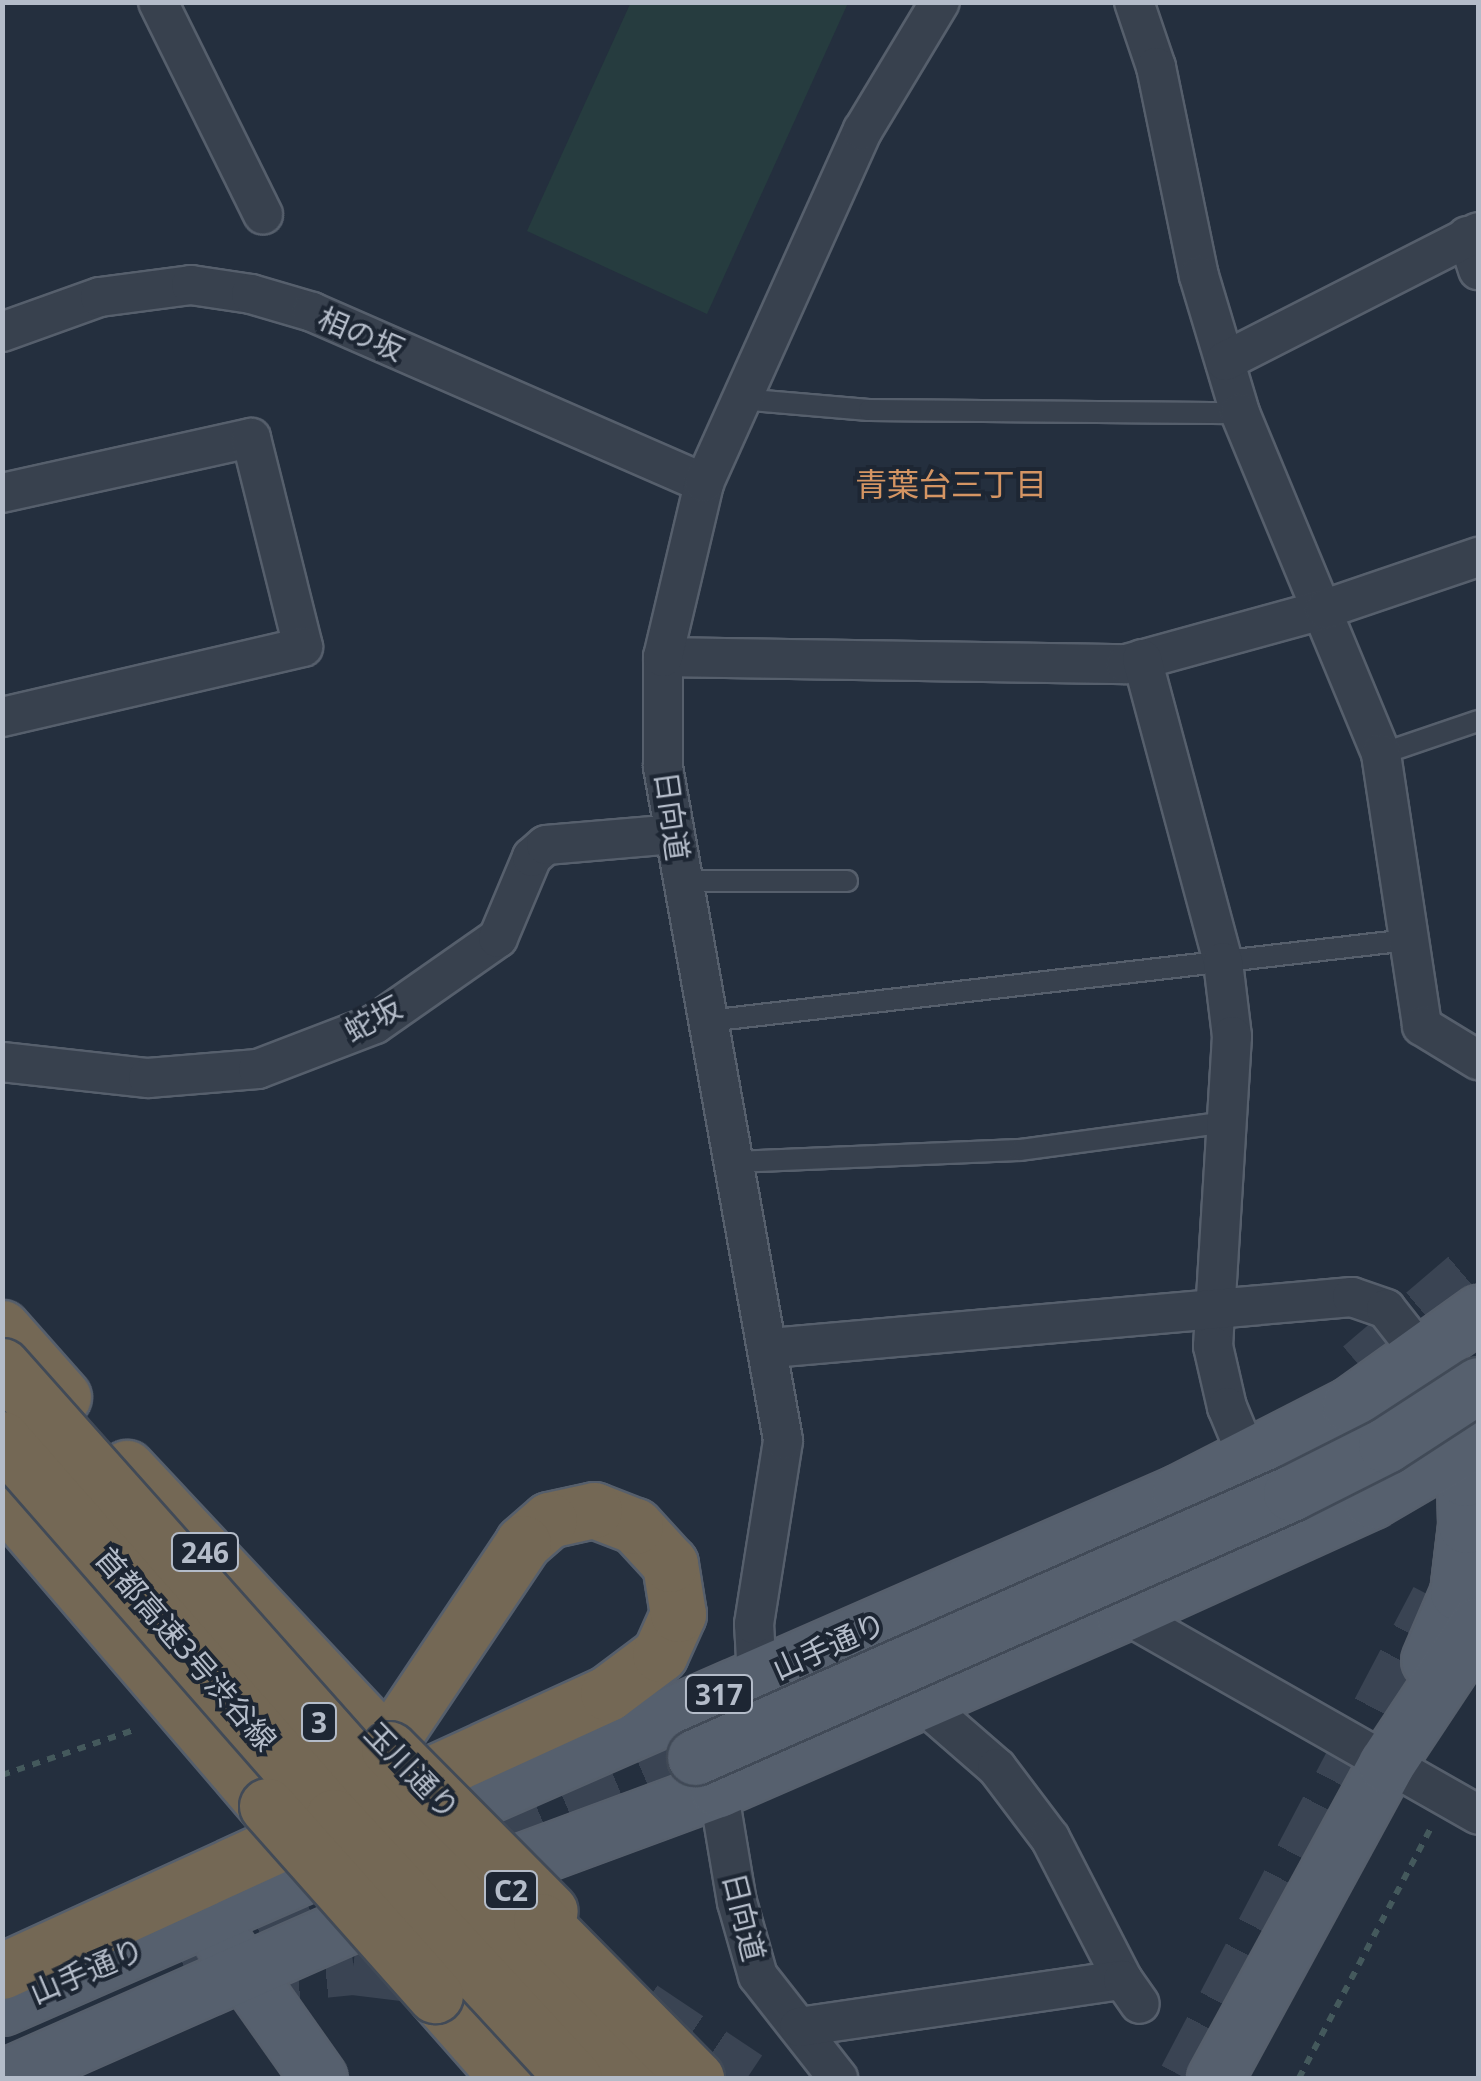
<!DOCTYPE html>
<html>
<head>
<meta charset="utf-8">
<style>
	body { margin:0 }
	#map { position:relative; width:1481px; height:2081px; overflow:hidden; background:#242f3e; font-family:"Noto Sans","Noto Sans JP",sans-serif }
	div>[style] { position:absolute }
	.green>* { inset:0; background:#263c3f }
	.highway-tunnel>* { height:55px; margin-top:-27.5px; transform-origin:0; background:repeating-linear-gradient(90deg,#3a4453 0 55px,transparent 0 83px) }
	.path>* { height:6px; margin-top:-3px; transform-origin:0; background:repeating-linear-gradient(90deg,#44595c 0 8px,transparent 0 16px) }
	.roads { filter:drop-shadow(2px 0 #565f6c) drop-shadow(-2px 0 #565f6c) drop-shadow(0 2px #565f6c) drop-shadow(0 -2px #565f6c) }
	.lane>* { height:20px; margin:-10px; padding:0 10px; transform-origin:10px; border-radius:10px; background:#38414e }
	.street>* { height:38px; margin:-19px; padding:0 19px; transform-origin:19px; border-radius:19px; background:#38414e }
	.primary>* { height:55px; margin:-27.5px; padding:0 27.5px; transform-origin:27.5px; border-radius:27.5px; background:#56606e }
	.highway>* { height:55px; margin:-27.5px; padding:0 27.5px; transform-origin:27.5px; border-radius:27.5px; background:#746855 }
	.bridges { filter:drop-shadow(2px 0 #414a57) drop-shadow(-2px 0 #414a57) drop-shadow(0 2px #414a57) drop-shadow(0 -2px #414a57) }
	.primary-bridge>* { height:55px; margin:-27.5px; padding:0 27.5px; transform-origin:27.5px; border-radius:27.5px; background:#56606e }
	.highway-bridge>* { height:55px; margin:-27.5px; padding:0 27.5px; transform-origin:27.5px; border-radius:27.5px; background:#746855 }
	span { translate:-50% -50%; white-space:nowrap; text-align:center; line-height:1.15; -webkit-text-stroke:8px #1d2633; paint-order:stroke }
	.shield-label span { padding:2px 8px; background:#1d2633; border:2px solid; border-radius:8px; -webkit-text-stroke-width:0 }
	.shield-label { font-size:28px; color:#b4bcc9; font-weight:700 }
	.street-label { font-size:30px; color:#b4bcc9 }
	.neighbourhood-label { font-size:32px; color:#d59563 }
	.frame { position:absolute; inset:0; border:5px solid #b4bcc9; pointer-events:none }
</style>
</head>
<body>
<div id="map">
	<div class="green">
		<i style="clip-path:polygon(631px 2px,848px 3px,707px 314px,527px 231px)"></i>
	</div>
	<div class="highway-tunnel">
		<i style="left:1361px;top:1367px;width:154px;rotate:-40.5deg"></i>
		<i style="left:180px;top:1957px;width:605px;rotate:-22.66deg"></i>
		<i style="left:243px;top:1978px;width:111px;rotate:-5.7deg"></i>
		<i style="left:353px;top:1967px;width:99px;rotate:7deg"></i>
		<i style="left:642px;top:2008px;width:126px;rotate:33.7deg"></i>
		<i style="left:1186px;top:2078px;width:541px;rotate:-62.25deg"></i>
	</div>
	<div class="path">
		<i style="left:2px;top:1775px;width:139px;rotate:-18.8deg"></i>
		<i style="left:1299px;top:2078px;width:283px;rotate:-62.2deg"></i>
	</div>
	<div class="roads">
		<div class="lane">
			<i style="left:740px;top:399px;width:129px;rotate:4.9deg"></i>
			<i style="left:869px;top:410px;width:371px;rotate:0.5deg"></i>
			<i style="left:1381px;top:754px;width:102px;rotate:-18.8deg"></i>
			<i style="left:681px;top:881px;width:166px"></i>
			<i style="left:708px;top:1021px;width:705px;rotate:-6.6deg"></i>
			<i style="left:733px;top:1162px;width:287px;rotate:-2.4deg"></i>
			<i style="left:1020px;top:1150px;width:210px;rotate:-7.7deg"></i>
		</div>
		<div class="street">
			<i style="left:158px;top:2px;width:237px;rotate:63.7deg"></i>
			<i style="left:1134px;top:2px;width:69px;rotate:71.3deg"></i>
			<i style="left:1156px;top:67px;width:213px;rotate:78.4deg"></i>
			<i style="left:1199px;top:276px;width:143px;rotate:73.3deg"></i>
			<i style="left:1240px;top:413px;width:369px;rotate:67.5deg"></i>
			<i style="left:1381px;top:754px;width:275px;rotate:81.4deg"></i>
			<i style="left:1422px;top:1026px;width:66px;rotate:31.3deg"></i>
			<i style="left:1467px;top:236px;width:36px;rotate:72deg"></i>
			<i style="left:2px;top:332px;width:104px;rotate:-19.7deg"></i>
			<i style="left:100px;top:297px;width:92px;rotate:-7.5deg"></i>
			<i style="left:191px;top:285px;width:61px;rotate:8.5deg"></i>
			<i style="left:251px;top:294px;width:64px;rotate:16.4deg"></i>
			<i style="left:312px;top:312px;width:428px;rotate:23.6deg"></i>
			<i style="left:1225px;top:361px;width:284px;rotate:-27deg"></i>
			<i style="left:2px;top:493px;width:255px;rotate:-12.5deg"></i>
			<i style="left:251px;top:438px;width:215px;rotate:76deg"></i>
			<i style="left:303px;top:647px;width:309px;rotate:166.9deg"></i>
			<i style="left:663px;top:657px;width:463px;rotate:0.9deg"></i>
			<i style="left:1126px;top:664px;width:206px;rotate:-15.4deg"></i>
			<i style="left:1325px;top:609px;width:162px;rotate:-18.8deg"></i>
			<i style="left:1142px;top:659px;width:314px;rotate:75deg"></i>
			<i style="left:1223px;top:962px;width:75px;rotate:83.1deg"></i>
			<i style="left:1232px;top:1036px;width:311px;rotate:93.5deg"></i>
			<i style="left:1213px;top:1346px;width:63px;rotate:77.1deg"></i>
			<i style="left:1227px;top:1407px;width:55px;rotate:67.6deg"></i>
			<i style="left:2px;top:1062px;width:147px;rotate:6.3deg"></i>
			<i style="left:148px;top:1078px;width:110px;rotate:-4.7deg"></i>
			<i style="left:258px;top:1069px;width:125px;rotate:-21deg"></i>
			<i style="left:375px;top:1024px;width:150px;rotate:-35deg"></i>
			<i style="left:498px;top:938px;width:88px;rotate:-67.2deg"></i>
			<i style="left:532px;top:857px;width:18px;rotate:-41deg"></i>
			<i style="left:546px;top:845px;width:128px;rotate:-4.9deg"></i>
			<i style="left:771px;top:1348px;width:583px;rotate:-5.02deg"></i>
			<i style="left:1352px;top:1297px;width:36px;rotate:19deg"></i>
			<i style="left:1386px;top:1309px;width:60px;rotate:51.8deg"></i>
			<i style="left:1123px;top:1613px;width:408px;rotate:29.6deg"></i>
			<i style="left:757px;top:1677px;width:53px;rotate:-93.2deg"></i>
			<i style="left:754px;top:1624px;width:186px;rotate:-81deg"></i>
			<i style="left:783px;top:1440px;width:684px;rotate:-100.11deg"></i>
			<i style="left:663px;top:767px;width:110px;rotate:-90deg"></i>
			<i style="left:663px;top:657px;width:179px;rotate:-76.7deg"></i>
			<i style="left:704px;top:483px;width:387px;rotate:-65.8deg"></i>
			<i style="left:863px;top:130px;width:149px;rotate:-59deg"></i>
			<i style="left:920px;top:1701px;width:102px;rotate:41deg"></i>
			<i style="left:997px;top:1768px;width:88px;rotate:52.9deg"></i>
			<i style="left:1050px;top:1838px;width:160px;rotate:62.8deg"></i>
			<i style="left:718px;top:1789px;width:115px;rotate:80.5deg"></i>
			<i style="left:737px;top:1902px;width:77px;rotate:74.2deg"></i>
			<i style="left:758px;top:1976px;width:130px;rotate:51.9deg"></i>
			<i style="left:799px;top:2027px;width:327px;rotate:-8.3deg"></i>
			<i style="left:1123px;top:1980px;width:29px;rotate:55deg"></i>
		</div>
		<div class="primary">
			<i style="left:1429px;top:1660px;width:74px;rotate:-66.9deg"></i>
			<i style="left:1458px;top:1592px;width:67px;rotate:-83.2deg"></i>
			<i style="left:1466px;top:1525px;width:47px;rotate:-91.2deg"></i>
			<i style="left:1465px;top:1478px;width:60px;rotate:-105.4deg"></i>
			<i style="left:466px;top:1882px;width:269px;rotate:-20.3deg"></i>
			<i style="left:718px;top:1789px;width:442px;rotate:-23.5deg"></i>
			<i style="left:1123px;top:1613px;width:273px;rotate:-24.4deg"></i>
			<i style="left:1372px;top:1500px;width:123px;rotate:-30.3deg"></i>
			<i style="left:223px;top:1942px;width:166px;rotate:54.8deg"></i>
			<i style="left:2px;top:2007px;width:1286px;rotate:-23.61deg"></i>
			<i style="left:1180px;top:1492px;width:191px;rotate:-27.1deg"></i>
			<i style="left:1350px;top:1405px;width:158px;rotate:-35.7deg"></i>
			<i style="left:2px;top:2078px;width:441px;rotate:-23.8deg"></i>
			<i style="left:1215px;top:2078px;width:358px;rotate:-61.4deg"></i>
			<i style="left:1386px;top:1764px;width:167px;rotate:-56.5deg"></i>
		</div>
		<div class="highway">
			<i style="left:2px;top:1328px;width:92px;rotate:48.5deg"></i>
			<i style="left:2px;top:1497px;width:407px;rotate:49.4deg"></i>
			<i style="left:2px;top:1971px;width:667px;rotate:-24.64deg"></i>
			<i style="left:608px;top:1693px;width:65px;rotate:-36.9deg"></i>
			<i style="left:660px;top:1654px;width:44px;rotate:-65.8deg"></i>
			<i style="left:678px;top:1614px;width:51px;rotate:-99.1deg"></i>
			<i style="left:670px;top:1564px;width:52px;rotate:-132.6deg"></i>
			<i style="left:635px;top:1526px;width:44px;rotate:-158.7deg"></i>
			<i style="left:594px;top:1510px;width:46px;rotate:167.5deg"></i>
			<i style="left:549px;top:1520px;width:35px;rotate:139deg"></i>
			<i style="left:523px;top:1543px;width:244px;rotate:123.8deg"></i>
			<i style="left:387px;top:1746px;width:381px;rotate:-133.1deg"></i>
			<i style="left:435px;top:1995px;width:111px;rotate:48.7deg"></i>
		</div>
	</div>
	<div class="bridges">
		<div class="primary-bridge">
			<i style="left:695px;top:1757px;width:652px;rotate:-23.89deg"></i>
			<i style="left:1291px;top:1493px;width:106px;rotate:-26.8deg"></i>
			<i style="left:1386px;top:1445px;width:110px;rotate:-33.1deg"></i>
		</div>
		<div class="highway-bridge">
			<i style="left:2px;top:1366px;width:953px;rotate:48.36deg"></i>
			<i style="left:2px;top:1439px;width:502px;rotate:48.79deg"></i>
			<i style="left:333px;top:1817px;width:355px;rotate:47.3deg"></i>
			<i style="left:389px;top:1749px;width:228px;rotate:45.2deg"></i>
			<i style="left:267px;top:1806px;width:253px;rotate:48.4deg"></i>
			<i style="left:541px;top:1921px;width:221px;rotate:45.4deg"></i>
		</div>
	</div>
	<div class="shield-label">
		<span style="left:205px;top:1552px">246</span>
		<span style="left:719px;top:1694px">317</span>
		<span style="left:319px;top:1722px">3</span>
		<span style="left:511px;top:1890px">C2</span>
	</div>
	<div class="street-label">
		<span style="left:361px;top:334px;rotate:23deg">相の坂</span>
		<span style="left:672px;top:816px;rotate:82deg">日向道</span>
		<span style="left:373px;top:1019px;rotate:-28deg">蛇坂</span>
		<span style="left:829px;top:1646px;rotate:-24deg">山手通り</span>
		<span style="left:186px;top:1649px;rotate:49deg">首都高速3号渋谷線</span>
		<span style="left:412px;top:1771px;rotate:46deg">玉川通り</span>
		<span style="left:744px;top:1917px;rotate:76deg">日向道</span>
		<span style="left:87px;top:1971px;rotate:-23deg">山手通り</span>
	</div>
	<div class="neighbourhood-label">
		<span style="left:951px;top:484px">青葉台三丁目</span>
	</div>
	<div class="frame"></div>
</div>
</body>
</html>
